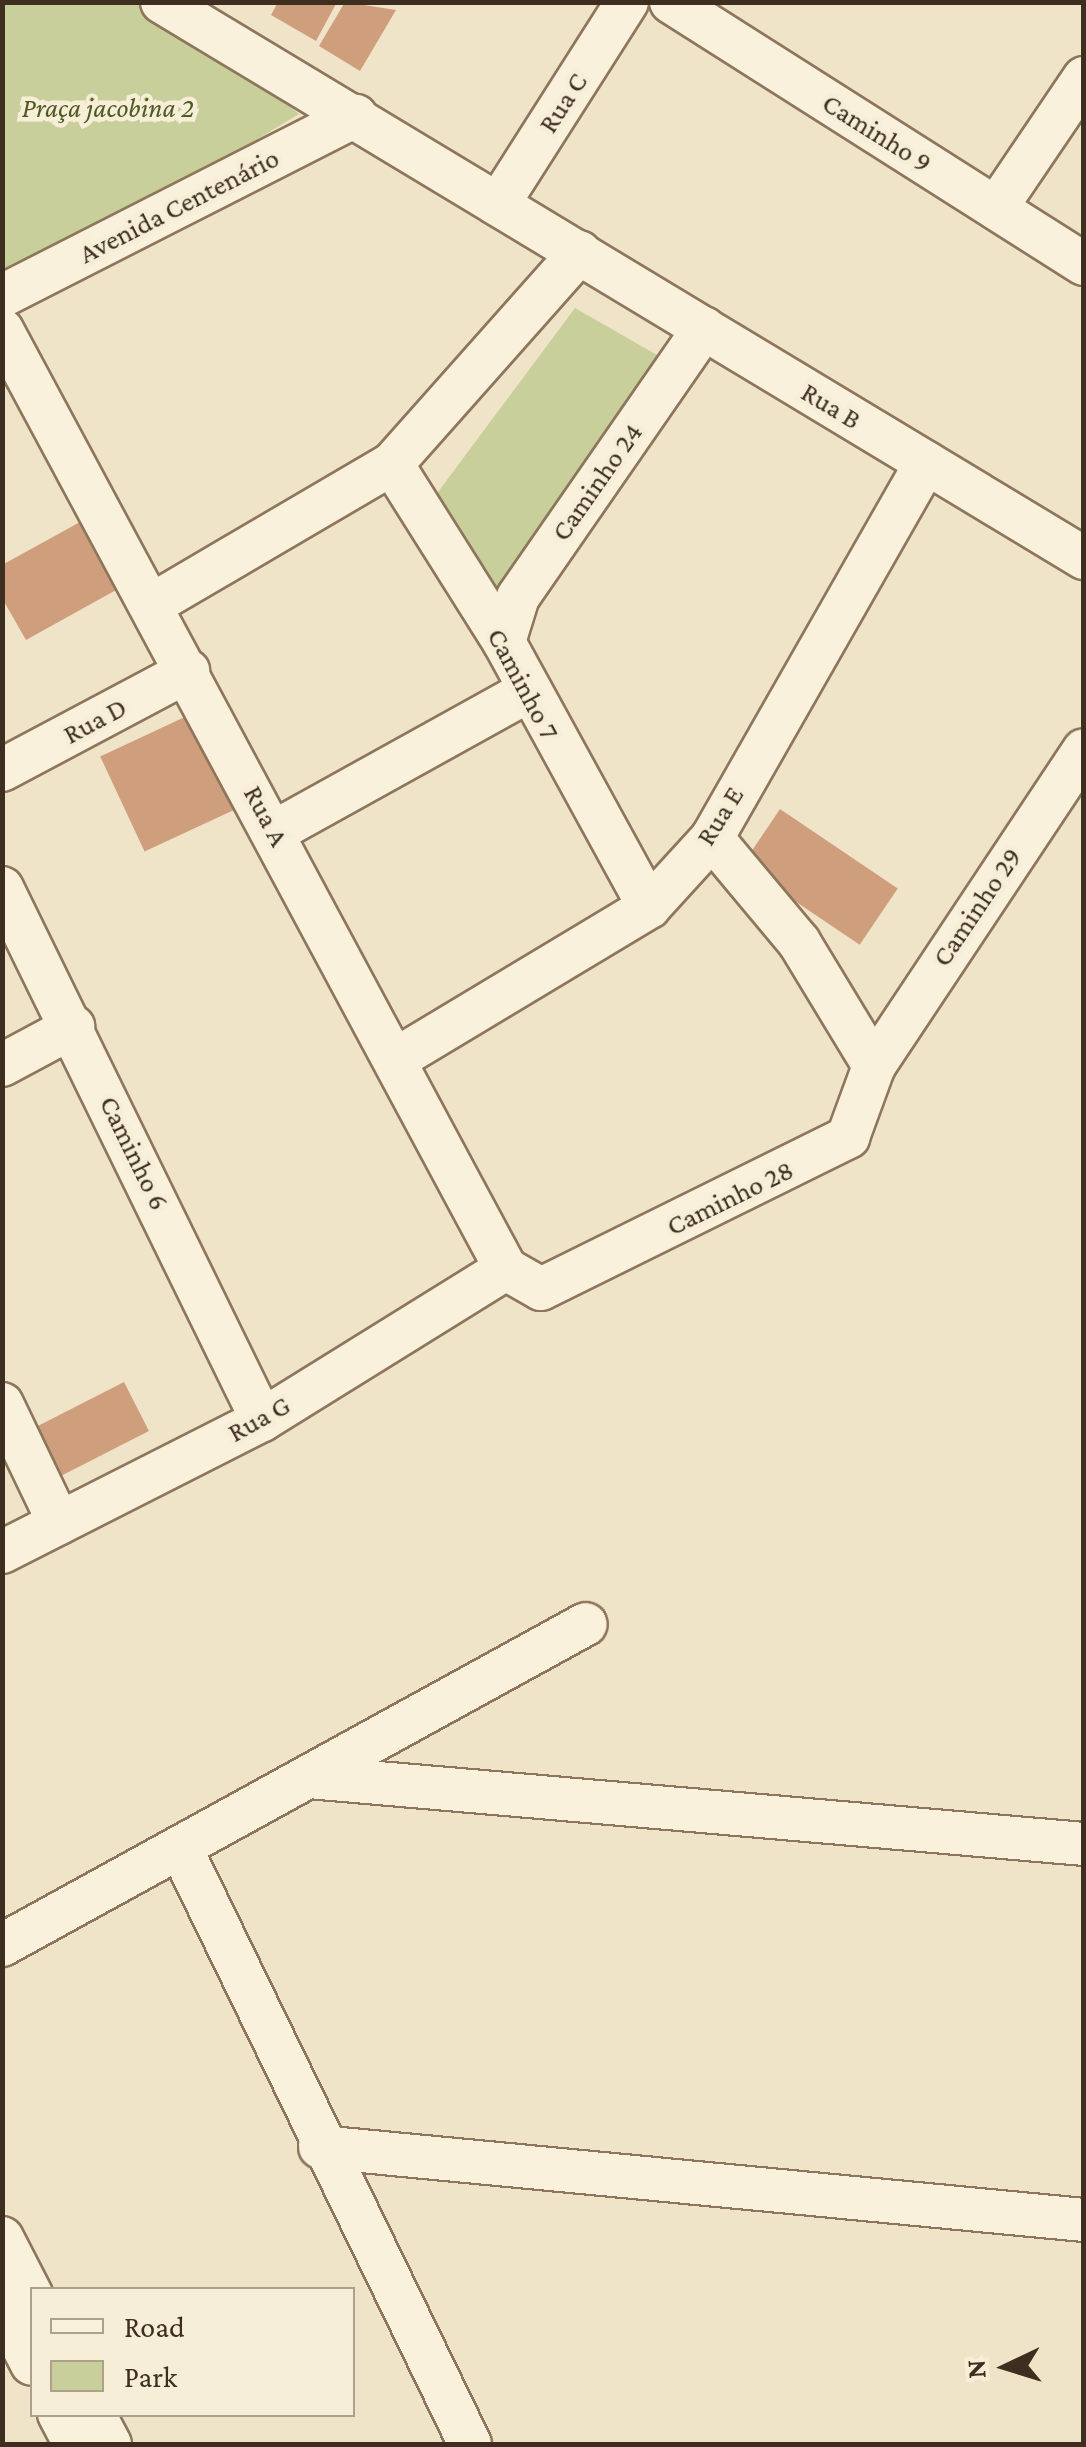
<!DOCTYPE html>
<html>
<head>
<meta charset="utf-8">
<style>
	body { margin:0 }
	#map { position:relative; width:1086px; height:2447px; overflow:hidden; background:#f0e4c8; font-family:"Crimson Pro",serif }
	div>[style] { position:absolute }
	.green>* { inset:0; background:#c9cf9b }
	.building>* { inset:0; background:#cf9f7d; transform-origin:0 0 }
	.roads { filter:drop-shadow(2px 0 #8d765c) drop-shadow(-2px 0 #8d765c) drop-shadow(0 2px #8d765c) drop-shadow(0 -2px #8d765c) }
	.minor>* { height:42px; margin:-21px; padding:0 21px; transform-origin:21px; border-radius:21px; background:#faf1dc }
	span { translate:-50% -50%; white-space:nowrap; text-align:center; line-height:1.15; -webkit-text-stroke:9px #f7eed8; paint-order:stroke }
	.street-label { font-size:28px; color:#3d2e20 }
	.park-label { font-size:28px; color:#4d5a26; font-style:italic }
	.frame { position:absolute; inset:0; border:5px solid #3d2e20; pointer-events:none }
	.legend { position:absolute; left:30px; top:2287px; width:325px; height:130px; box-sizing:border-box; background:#f7eed8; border:2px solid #ada18e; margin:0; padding:12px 18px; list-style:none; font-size:30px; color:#3d2e20 }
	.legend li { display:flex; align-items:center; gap:20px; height:50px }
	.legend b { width:50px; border:2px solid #ada18e }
	.north { position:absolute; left:956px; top:2317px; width:100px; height:100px; -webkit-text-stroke:8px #f7eed8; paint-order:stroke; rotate:266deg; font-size:28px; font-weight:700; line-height:40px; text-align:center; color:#3d2e20 }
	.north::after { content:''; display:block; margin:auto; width:35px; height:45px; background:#3d2e20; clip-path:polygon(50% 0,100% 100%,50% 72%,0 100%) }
</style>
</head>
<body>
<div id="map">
	<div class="green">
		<i style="clip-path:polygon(3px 3px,163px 3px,299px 114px,3px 294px)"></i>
		<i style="clip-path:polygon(575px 308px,657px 355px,500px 597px,435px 496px)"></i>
	</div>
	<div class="building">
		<i style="clip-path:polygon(278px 2px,337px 2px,316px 41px,271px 15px)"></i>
		<i style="clip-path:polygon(345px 2px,396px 10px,360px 71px,319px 46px)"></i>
		<i style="clip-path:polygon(80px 522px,118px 589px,26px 640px,2px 598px,2px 565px)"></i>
		<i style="left:189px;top:715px;width:105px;height:98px;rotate:65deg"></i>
		<i style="left:780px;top:809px;width:142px;height:68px;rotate:34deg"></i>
		<i style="left:124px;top:1382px;width:55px;height:105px;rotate:63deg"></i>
	</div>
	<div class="roads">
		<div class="minor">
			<i style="left:162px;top:2px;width:1077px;rotate:31.09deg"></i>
			<i style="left:671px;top:2px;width:489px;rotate:32.4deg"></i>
			<i style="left:499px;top:203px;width:238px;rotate:-57.5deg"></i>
			<i style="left:996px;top:208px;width:157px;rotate:-55.9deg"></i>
			<i style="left:2px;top:296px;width:397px;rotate:-27deg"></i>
			<i style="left:2px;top:330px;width:1066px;rotate:61.78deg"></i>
			<i style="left:506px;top:1269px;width:40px;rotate:29.7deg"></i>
			<i style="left:541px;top:1289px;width:343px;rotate:-26.3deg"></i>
			<i style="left:848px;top:1137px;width:76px;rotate:-69.9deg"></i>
			<i style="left:874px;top:1066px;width:379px;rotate:-56.4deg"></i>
			<i style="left:392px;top:464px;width:210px;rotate:57.8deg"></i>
			<i style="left:504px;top:642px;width:302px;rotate:61.3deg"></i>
			<i style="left:153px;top:604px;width:277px;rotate:-30.4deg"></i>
			<i style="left:392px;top:464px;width:283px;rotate:-48.4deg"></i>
			<i style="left:504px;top:642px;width:47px;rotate:-72.7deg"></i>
			<i style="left:518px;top:597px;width:327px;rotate:-55.3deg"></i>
			<i style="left:2px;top:770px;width:211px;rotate:-28deg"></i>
			<i style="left:274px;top:832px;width:287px;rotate:-29deg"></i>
			<i style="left:712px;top:838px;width:136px;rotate:50.1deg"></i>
			<i style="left:799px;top:942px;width:145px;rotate:58.8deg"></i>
			<i style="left:2px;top:888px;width:592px;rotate:63.95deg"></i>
			<i style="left:398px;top:1058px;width:293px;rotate:-31deg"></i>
			<i style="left:649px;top:907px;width:93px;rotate:-47.6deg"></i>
			<i style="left:712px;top:838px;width:432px;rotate:-60.3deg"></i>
			<i style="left:2px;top:1065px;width:81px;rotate:-28.2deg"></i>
			<i style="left:2px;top:1404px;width:132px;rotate:64.4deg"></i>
			<i style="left:2px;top:1552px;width:292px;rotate:-26.9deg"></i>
			<i style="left:262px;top:1420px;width:287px;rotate:-31.8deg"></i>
			<i style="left:309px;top:1777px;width:778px;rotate:4.94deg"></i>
			<i style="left:183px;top:1853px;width:657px;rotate:64.1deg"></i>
			<i style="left:2px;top:1945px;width:666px;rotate:-28.8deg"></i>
			<i style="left:320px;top:2147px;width:767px;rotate:5.46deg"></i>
			<i style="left:2px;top:2238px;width:65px;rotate:62.7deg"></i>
			<i style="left:2px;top:2306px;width:65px;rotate:62.7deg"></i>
			<i style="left:59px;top:2414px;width:34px;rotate:62deg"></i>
			<i style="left:94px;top:2414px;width:34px;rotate:62deg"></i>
		</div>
	</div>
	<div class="street-label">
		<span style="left:563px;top:103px;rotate:-57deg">Rua C</span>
		<span style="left:877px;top:133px;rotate:32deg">Caminho 9</span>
		<span style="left:179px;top:206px;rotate:-27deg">Avenida Centenário</span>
		<span style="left:831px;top:406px;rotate:31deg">Rua B</span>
		<span style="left:597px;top:482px;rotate:-55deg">Caminho 24</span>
		<span style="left:523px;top:684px;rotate:62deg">Caminho 7</span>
		<span style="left:95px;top:721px;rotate:-28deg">Rua D</span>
		<span style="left:266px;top:816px;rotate:62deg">Rua A</span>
		<span style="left:720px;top:816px;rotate:-58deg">Rua E</span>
		<span style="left:977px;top:907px;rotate:-56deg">Caminho 29</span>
		<span style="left:134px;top:1153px;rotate:64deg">Caminho 6</span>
		<span style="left:730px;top:1198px;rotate:-26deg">Caminho 28</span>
		<span style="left:259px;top:1419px;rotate:-29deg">Rua G</span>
	</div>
	<div class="park-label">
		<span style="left:108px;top:108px">Praça jacobina 2</span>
	</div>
	<div class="frame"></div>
	<ul class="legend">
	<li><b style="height:12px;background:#faf1dc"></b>Road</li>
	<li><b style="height:28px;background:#c9cf9b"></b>Park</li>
	</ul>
	<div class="north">N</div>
</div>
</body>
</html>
